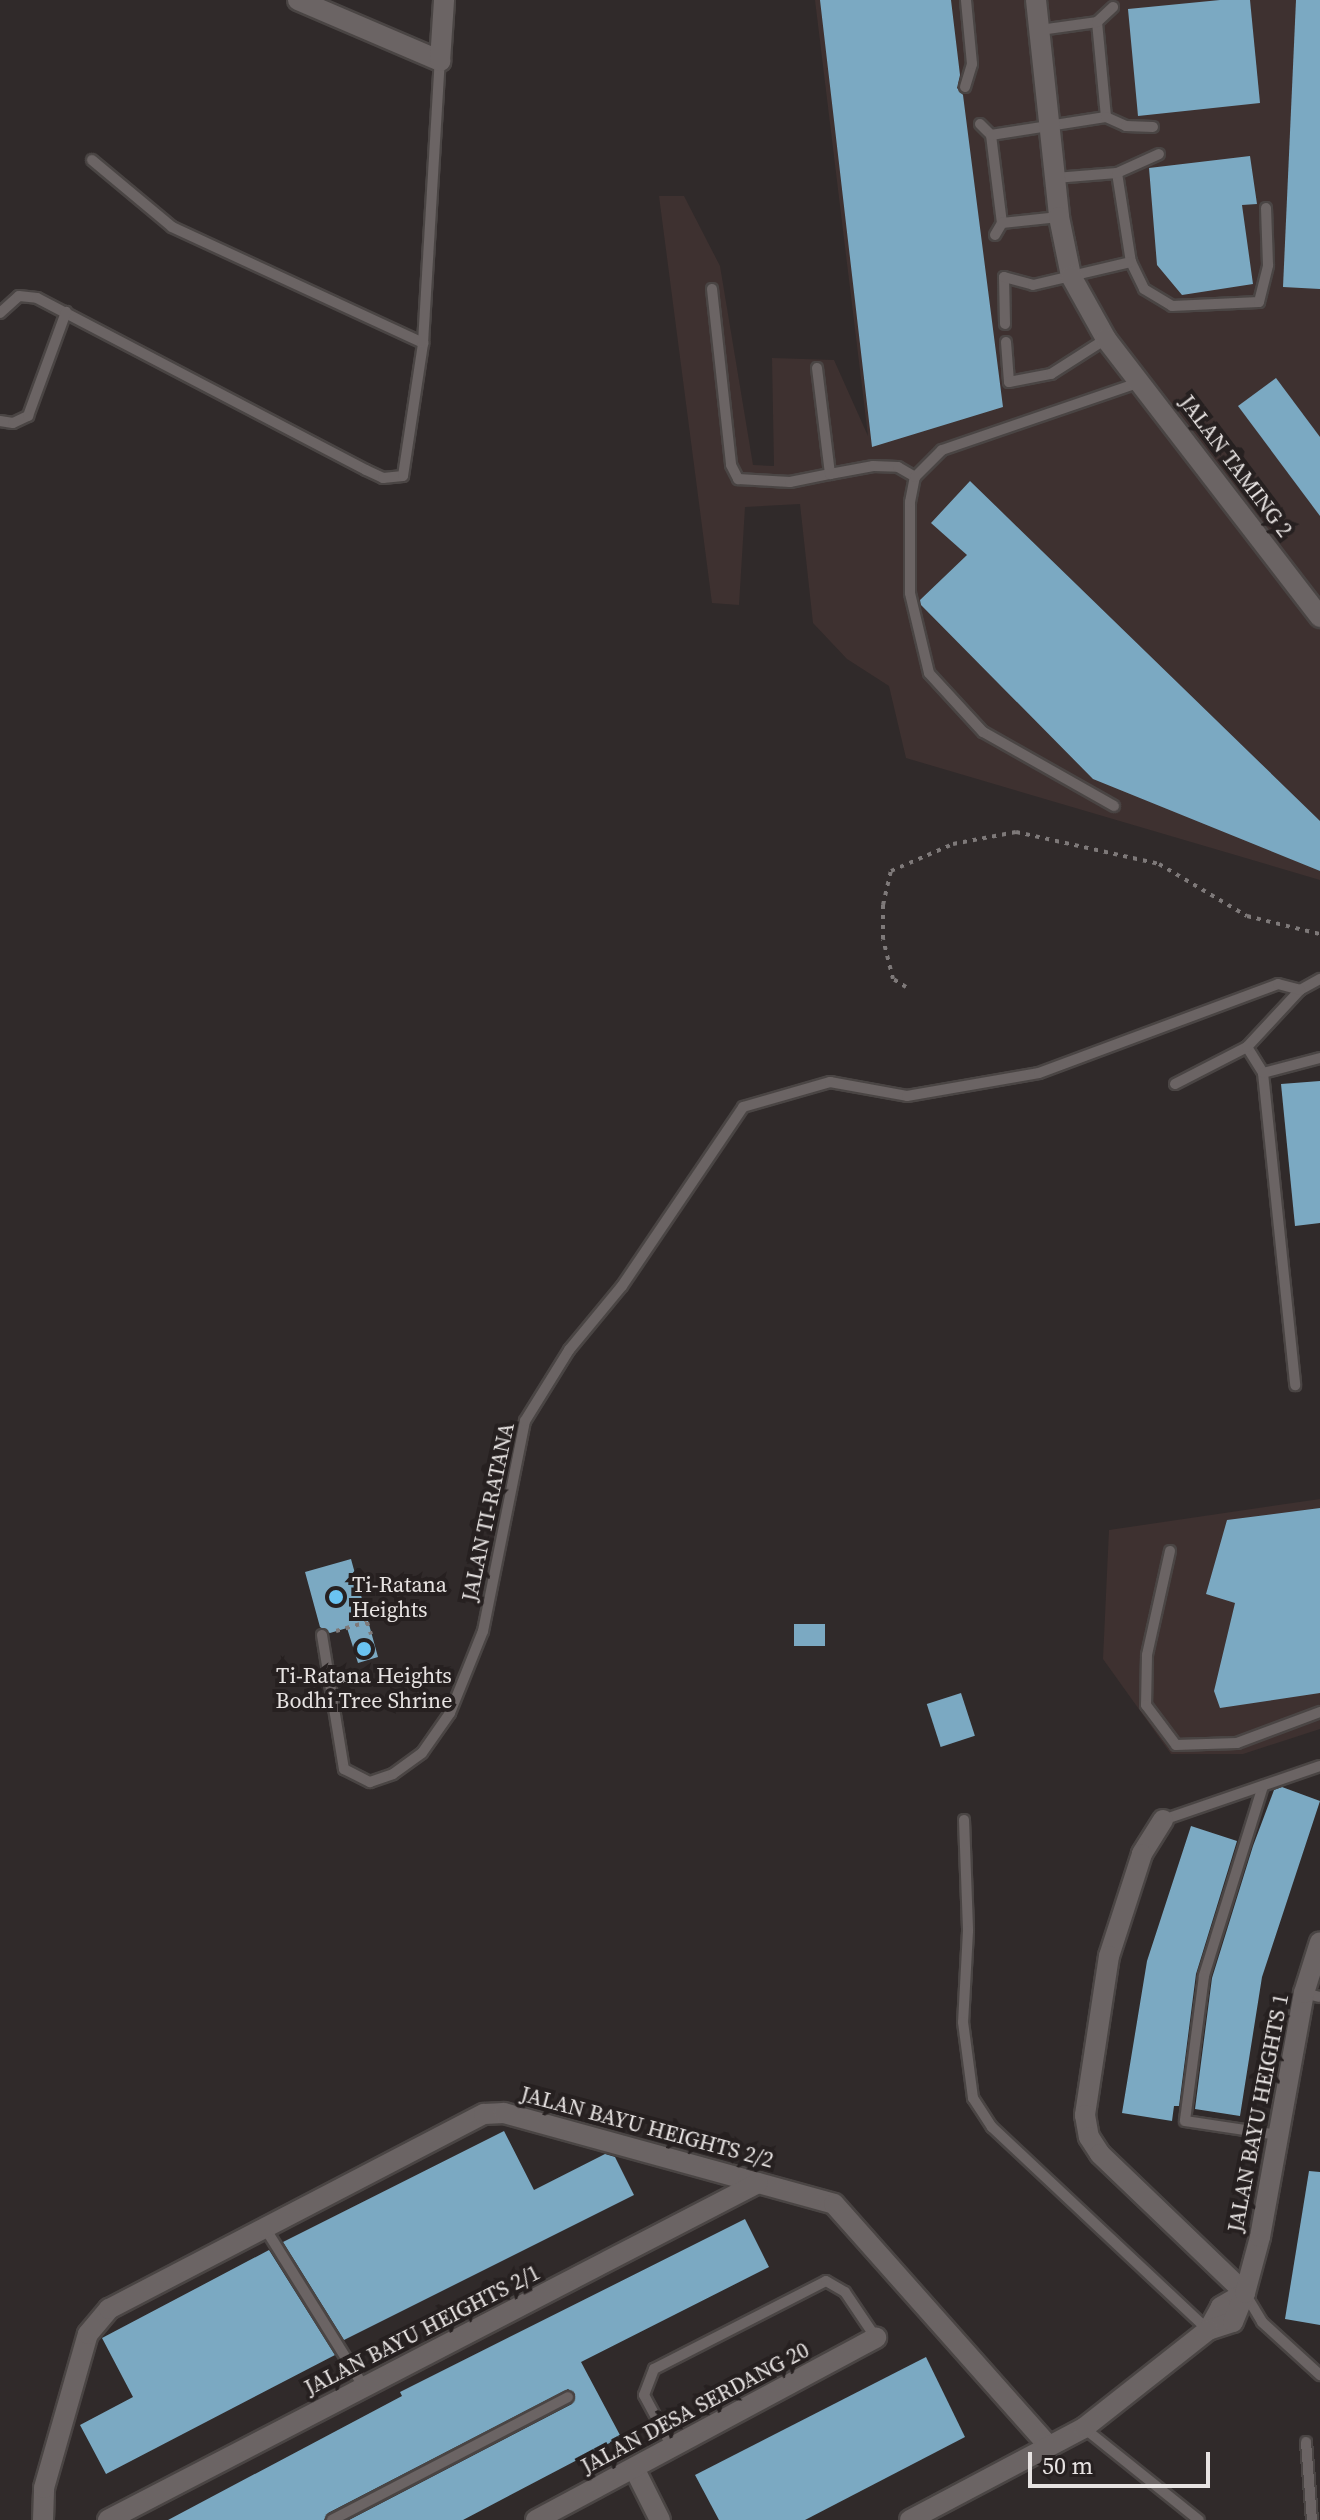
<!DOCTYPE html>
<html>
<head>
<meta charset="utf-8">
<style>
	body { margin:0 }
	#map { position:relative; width:1320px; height:2520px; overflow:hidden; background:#302a2a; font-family:"Source Serif 4",serif }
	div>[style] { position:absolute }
	.built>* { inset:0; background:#3e3130 }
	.building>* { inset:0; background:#7ba9c2; transform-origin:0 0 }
	.path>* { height:4px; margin-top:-2px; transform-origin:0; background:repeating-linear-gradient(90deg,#7e7979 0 4px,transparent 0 10px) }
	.roads { filter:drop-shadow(2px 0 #4a4544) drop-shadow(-2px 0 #4a4544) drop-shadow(0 2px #4a4544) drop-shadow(0 -2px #4a4544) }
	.service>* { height:10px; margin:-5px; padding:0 5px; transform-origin:5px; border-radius:5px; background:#6b6464 }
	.minor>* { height:20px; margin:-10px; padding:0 10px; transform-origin:10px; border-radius:10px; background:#6b6464 }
	.dots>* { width:22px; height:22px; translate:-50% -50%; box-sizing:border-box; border:4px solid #262020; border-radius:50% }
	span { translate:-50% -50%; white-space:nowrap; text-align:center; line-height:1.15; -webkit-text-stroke:8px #262020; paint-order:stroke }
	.street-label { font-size:22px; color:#e7e3e2 }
	.poi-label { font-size:22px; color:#e7e3e2 }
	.left { translate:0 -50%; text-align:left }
	.scale { position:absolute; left:1028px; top:2452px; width:182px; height:36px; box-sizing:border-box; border:4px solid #e7e3e2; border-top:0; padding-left:10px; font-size:24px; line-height:28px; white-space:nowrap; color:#e7e3e2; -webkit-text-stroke:6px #262020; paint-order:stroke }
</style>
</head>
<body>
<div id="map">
	<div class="built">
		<i style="clip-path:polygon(815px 0,1320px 0,1320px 880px,906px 758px,889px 686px,847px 659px,813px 623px,800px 504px,745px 507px,739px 605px,712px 603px,659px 196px,684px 196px,720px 266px,753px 465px,774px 466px,772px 358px,834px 360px,868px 436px)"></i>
		<i style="clip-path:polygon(1320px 1499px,1320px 1729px,1243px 1754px,1171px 1754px,1103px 1659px,1109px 1530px)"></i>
	</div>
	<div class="building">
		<i style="clip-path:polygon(820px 0,951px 0,960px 75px,957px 88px,963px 95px,1003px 407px,872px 447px)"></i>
		<i style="clip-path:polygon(1220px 0,1250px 0,1260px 103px,1138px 116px,1128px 9px)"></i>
		<i style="clip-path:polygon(1296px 0,1320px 0,1320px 289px,1283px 287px)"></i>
		<i style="clip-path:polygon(1250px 156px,1257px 204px,1242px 205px,1253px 284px,1182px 295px,1157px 265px,1149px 168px)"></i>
		<i style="clip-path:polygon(1276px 378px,1320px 437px,1320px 516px,1238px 406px)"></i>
		<i style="clip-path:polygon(970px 481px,1320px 821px,1320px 871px,1093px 779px,921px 605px,920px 600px,967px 555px,931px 523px)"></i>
		<i style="clip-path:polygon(1320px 1081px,1320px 1223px,1295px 1226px,1281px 1084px)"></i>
		<i style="clip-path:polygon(1320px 1508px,1320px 1693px,1220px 1708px,1214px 1691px,1235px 1603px,1206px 1594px,1227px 1520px)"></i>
		<i style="clip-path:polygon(351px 1559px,378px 1657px,358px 1663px,347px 1628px,330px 1633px,320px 1627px,305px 1572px)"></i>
		<i style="left:794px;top:1624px;width:31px;height:22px"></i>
		<i style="left:961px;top:1693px;width:45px;height:36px;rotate:72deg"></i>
		<i style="clip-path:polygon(1282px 1787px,1320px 1801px,1262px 1977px,1240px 2116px,1195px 2109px,1212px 1978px,1253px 1846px,1274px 1790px)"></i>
		<i style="clip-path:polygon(1191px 1826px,1237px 1841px,1196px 1974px,1179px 2106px,1174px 2106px,1172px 2121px,1122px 2113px,1147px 1961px)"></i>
		<i style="clip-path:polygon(504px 2131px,534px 2190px,605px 2154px,615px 2157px,634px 2195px,344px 2340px,283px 2242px)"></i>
		<i style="clip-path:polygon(1309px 2171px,1320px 2172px,1320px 2325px,1285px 2319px)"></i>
		<i style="clip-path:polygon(745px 2219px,769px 2267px,581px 2362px,621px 2437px,463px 2520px,349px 2520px,572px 2404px,575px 2394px,568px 2389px,328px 2513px,324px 2520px,168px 2520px,402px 2396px,400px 2392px)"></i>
		<i style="clip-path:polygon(269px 2250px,335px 2355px,106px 2474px,80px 2425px,133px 2397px,102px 2338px)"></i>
		<i style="clip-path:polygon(926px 2357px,965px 2437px,805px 2520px,719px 2520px,695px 2475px)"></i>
	</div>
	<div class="path">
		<i style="left:906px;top:987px;width:15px;rotate:-148deg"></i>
		<i style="left:893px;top:979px;width:41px;rotate:-104deg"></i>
		<i style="left:883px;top:939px;width:34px;rotate:-90deg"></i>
		<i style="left:883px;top:905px;width:35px;rotate:-77deg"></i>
		<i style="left:891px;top:871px;width:68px;rotate:-23.5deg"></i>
		<i style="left:953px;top:844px;width:64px;rotate:-10.8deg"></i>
		<i style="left:1016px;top:832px;width:147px;rotate:12.6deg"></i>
		<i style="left:1159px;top:864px;width:102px;rotate:30.6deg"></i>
		<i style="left:1247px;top:916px;width:75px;rotate:13.9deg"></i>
		<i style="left:336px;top:1631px;width:32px;rotate:-16deg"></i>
		<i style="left:367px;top:1622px;width:13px;rotate:72deg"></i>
	</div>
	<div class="roads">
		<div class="service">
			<i style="left:1097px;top:22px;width:95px;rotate:84.6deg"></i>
			<i style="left:1040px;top:30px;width:58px;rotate:-8deg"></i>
			<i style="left:1097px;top:22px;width:22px;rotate:-43deg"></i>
			<i style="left:965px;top:87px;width:24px;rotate:-73deg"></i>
			<i style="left:972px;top:64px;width:64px;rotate:-95.4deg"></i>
			<i style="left:980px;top:124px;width:16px;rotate:45deg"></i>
			<i style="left:991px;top:135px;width:89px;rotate:82.9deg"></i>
			<i style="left:991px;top:135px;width:116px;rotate:-8.9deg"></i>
			<i style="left:1106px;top:117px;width:22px;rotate:24deg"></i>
			<i style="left:1126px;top:126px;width:27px;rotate:2deg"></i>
			<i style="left:92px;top:160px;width:104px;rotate:39.9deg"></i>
			<i style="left:172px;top:227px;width:277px;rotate:24.8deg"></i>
			<i style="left:1117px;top:173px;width:90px;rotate:81.1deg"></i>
			<i style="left:1131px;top:262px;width:30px;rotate:64deg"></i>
			<i style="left:1144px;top:289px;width:33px;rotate:31deg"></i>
			<i style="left:1172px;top:306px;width:87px;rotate:-2.6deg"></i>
			<i style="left:1259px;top:302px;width:38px;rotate:-76deg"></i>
			<i style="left:1268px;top:265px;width:57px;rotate:-92deg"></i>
			<i style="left:1055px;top:178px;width:62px;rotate:-4.6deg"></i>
			<i style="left:1117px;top:173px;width:46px;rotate:-24.3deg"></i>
			<i style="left:995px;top:235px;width:14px;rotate:-60deg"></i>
			<i style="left:1002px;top:223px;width:57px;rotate:-6deg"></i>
			<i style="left:712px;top:289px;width:177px;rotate:83.8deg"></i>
			<i style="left:731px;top:465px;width:16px;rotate:63deg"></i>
			<i style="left:738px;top:479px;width:52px;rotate:3.3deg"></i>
			<i style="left:790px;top:482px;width:41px;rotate:-11.3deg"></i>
			<i style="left:0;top:313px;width:25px;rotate:-42deg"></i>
			<i style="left:19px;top:296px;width:18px;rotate:6deg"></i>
			<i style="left:37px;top:298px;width:371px;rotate:27.6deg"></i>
			<i style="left:366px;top:470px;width:19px;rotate:25deg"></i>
			<i style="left:383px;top:478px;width:20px;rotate:-6deg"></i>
			<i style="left:403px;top:476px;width:134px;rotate:-81.4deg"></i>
			<i style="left:423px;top:343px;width:283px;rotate:-86.6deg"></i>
			<i style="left:1005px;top:324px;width:47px;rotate:-91.2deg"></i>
			<i style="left:1004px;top:277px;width:30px;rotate:15deg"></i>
			<i style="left:1033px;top:285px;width:101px;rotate:-13.2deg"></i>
			<i style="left:1006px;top:342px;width:40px;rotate:85.7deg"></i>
			<i style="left:1009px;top:382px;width:43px;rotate:-10.8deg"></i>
			<i style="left:1051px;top:374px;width:65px;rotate:-32.5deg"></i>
			<i style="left:817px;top:368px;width:107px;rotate:83deg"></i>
			<i style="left:830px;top:474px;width:44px;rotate:-10.5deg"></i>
			<i style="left:873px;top:466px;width:25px;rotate:2deg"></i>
			<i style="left:898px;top:467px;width:20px;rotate:30deg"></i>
			<i style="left:0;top:421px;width:13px;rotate:9deg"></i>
			<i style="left:13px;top:423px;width:17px;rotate:-25deg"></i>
			<i style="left:28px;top:416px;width:111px;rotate:-69.9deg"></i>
			<i style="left:1114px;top:806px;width:150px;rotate:-150.5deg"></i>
			<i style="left:983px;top:732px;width:80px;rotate:-132.5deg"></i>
			<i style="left:929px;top:673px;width:82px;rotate:-103.4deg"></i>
			<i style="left:910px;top:593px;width:91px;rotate:-90deg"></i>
			<i style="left:910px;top:502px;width:25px;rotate:-79deg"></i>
			<i style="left:915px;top:477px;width:38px;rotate:-45deg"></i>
			<i style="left:942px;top:450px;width:210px;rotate:-18.9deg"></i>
			<i style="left:1247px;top:1047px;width:31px;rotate:58deg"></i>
			<i style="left:1263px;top:1073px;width:314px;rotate:84.1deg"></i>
			<i style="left:1263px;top:1073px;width:59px;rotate:-14.7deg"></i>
			<i style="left:1175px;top:1084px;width:81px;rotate:-27.2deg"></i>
			<i style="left:1247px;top:1047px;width:78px;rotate:-47.1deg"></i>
			<i style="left:1300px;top:990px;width:23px;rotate:-29deg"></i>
			<i style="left:1170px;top:1551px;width:107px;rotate:102.5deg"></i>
			<i style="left:1147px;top:1655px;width:50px;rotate:91.1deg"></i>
			<i style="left:1146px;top:1705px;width:50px;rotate:53.1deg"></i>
			<i style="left:1176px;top:1745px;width:61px;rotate:-1.9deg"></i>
			<i style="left:1237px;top:1743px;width:89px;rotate:-20.5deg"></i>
			<i style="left:322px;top:1635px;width:136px;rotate:80.7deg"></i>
			<i style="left:344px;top:1769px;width:29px;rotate:27deg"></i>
			<i style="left:370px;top:1782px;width:24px;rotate:-19deg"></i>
			<i style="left:393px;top:1774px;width:36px;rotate:-36deg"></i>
			<i style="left:422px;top:1753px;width:49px;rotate:-55deg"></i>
			<i style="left:450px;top:1713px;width:88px;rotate:-68.1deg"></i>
			<i style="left:483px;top:1631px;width:214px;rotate:-78.7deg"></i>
			<i style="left:525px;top:1421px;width:84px;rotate:-58.2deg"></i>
			<i style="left:569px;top:1350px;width:83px;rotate:-50.4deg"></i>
			<i style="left:622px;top:1286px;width:216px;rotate:-55.9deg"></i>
			<i style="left:743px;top:1107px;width:91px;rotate:-16deg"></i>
			<i style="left:830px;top:1082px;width:78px;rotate:10.3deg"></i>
			<i style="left:907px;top:1096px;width:134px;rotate:-9.9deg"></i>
			<i style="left:1039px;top:1073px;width:255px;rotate:-20.4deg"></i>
			<i style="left:1278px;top:984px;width:23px;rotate:15deg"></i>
			<i style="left:1263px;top:1786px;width:199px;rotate:107.3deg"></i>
			<i style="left:1204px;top:1976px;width:146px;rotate:97.5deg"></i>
			<i style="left:1185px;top:2121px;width:94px;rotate:8.6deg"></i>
			<i style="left:964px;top:1820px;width:111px;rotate:87.9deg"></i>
			<i style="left:968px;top:1931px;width:91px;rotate:93.1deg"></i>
			<i style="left:963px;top:2022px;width:77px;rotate:82.5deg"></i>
			<i style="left:973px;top:2098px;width:35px;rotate:57deg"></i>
			<i style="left:992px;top:2127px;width:296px;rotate:43.2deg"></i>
			<i style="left:1163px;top:1820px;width:166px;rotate:-19deg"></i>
			<i style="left:1304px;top:1993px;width:16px;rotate:14deg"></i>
			<i style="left:265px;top:2228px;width:187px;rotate:58.1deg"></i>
			<i style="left:1246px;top:2295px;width:31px;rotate:59deg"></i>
			<i style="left:1262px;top:2322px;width:79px;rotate:42.4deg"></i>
			<i style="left:1084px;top:2428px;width:147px;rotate:38.7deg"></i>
			<i style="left:1306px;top:2442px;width:78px;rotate:85.6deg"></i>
			<i style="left:672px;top:2447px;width:59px;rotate:-118.3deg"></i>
			<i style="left:644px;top:2395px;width:28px;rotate:-69deg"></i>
			<i style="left:654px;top:2369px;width:193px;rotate:-27.1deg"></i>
			<i style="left:826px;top:2281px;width:22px;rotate:30deg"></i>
			<i style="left:845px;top:2292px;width:55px;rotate:56deg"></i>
			<i style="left:332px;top:2520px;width:266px;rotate:-27.5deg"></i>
		</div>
		<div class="minor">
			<i style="left:298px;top:0;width:155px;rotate:23.2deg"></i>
			<i style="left:440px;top:61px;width:61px;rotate:-86.2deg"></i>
			<i style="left:1036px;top:0;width:218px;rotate:83.9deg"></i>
			<i style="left:1059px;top:217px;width:60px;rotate:78.5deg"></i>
			<i style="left:1071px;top:276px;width:72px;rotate:60.9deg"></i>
			<i style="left:1106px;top:339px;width:351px;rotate:52.4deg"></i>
			<i style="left:1163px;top:1820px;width:40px;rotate:122deg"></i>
			<i style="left:1142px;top:1854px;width:107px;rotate:107.9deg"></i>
			<i style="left:1109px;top:1956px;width:161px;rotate:98.6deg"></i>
			<i style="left:1085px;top:2115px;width:22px;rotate:80deg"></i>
			<i style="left:1089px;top:2137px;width:20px;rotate:57deg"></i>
			<i style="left:1100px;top:2154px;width:201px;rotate:43.8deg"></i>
			<i style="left:1245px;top:2293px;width:28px;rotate:150deg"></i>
			<i style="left:1221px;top:2307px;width:26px;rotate:119deg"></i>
			<i style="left:1208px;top:2330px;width:26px;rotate:-18deg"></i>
			<i style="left:1233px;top:2322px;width:31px;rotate:-68deg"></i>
			<i style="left:1245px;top:2293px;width:58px;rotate:-75deg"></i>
			<i style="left:1260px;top:2237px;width:248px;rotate:-79.8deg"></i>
			<i style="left:1304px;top:1993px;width:53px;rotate:-72.6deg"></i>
			<i style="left:634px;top:2468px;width:58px;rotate:63.4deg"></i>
			<i style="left:43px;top:2520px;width:32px;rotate:-88deg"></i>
			<i style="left:44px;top:2488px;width:160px;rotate:-74.1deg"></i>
			<i style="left:88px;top:2334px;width:33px;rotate:-50deg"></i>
			<i style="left:109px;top:2309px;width:423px;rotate:-27.5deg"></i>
			<i style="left:484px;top:2114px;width:20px;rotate:-3deg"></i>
			<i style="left:504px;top:2113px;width:342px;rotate:15.4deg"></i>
			<i style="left:834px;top:2204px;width:322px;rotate:48.4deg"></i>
			<i style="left:108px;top:2520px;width:732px;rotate:-27.41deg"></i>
			<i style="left:536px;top:2520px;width:386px;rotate:-28.2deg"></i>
			<i style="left:910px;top:2520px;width:197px;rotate:-27.9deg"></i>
			<i style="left:1084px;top:2428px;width:158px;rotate:-38.3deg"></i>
		</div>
	</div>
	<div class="dots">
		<i style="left:336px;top:1597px;background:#6ac3f1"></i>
		<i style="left:364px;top:1649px;background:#6ac3f1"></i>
	</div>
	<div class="street-label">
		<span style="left:1236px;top:466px;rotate:53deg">JALAN TAMING 2</span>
		<span style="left:488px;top:1512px;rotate:-78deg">JALAN TI-RATANA</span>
		<span style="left:1258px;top:2113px;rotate:-79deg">JALAN BAYU HEIGHTS 1</span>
		<span style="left:647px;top:2127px;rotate:15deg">JALAN BAYU HEIGHTS 2/2</span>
		<span style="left:422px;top:2330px;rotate:-27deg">JALAN BAYU HEIGHTS 2/1</span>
		<span style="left:695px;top:2408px;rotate:-28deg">JALAN DESA SERDANG 20</span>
	</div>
	<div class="poi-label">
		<span class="left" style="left:352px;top:1597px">Ti-Ratana<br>Heights</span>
		<span style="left:364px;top:1688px">Ti-Ratana Heights<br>Bodhi Tree Shrine</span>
	</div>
	<div class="scale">50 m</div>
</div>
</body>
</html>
